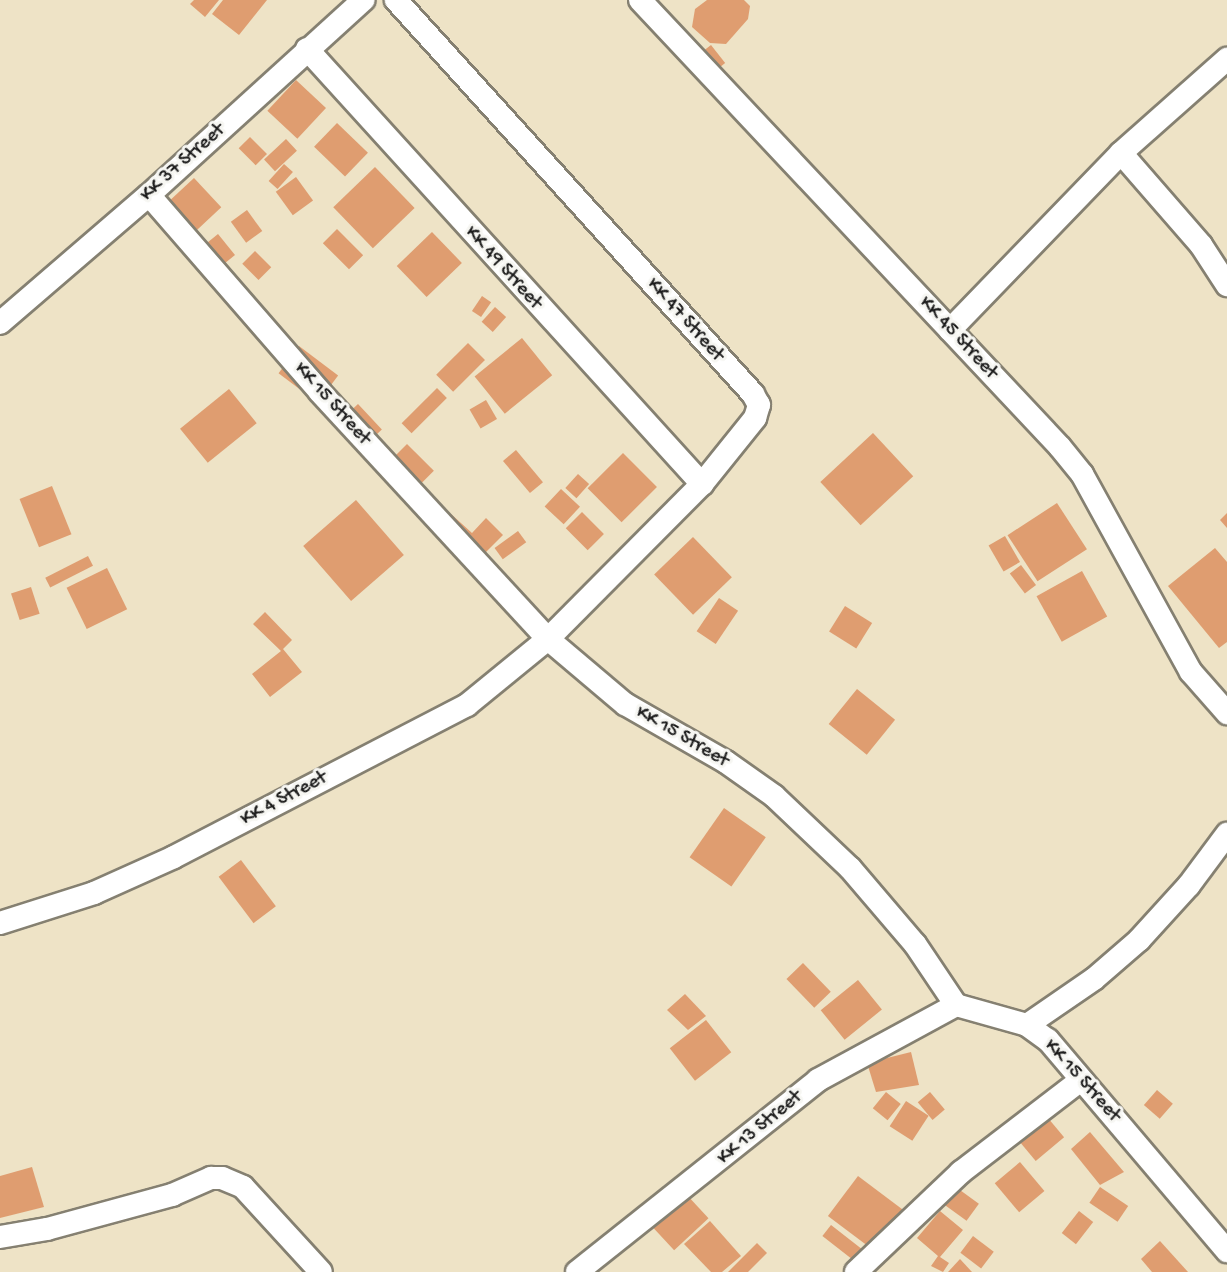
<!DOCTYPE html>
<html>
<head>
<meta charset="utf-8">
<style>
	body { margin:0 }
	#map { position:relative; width:1227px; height:1272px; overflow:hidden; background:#eee3c6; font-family:"Gochi Hand",sans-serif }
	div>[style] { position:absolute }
	.building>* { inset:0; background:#df9d70; transform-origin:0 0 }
	.roads { filter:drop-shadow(2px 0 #858071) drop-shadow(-2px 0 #858071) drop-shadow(0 2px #858071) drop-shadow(0 -2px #858071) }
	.street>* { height:22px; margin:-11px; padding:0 11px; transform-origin:11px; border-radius:11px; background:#fff }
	span { translate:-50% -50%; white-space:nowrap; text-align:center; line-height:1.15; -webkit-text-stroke:6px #f6f6f2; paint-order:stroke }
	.street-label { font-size:20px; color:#1c1c1c }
</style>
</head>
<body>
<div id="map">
	<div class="building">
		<i style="clip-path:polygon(194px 0,219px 0,205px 17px,190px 4px)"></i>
		<i style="clip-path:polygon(223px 0,267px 0,239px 35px,212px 14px)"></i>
		<i style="clip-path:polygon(707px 0,744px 0,750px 6px,748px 19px,726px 44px,710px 43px,692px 27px,695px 9px)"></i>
		<i style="left:711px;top:45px;width:23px;height:16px;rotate:52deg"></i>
		<i style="left:296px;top:80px;width:41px;height:42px;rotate:43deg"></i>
		<i style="left:337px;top:123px;width:43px;height:33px;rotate:44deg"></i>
		<i style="left:250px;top:137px;width:24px;height:16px;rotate:45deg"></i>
		<i style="left:286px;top:139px;width:16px;height:30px;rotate:47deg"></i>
		<i style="left:284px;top:164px;width:12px;height:23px;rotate:42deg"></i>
		<i style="left:375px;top:167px;width:57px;height:58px;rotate:46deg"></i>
		<i style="left:296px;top:177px;width:29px;height:25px;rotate:54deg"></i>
		<i style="left:194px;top:178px;width:40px;height:57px;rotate:47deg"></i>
		<i style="left:247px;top:210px;width:26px;height:20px;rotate:54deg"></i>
		<i style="left:337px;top:229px;width:37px;height:20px;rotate:45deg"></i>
		<i style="left:432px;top:232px;width:43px;height:49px;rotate:46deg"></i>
		<i style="left:218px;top:234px;width:27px;height:29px;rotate:51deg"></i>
		<i style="left:255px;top:251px;width:23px;height:18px;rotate:45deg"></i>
		<i style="left:482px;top:296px;width:11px;height:18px;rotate:34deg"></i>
		<i style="left:495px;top:307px;width:15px;height:20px;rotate:42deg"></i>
		<i style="left:522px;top:338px;width:48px;height:61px;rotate:51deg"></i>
		<i style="left:468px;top:343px;width:24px;height:45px;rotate:45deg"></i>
		<i style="left:299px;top:346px;width:49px;height:34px;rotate:37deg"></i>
		<i style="left:437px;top:388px;width:14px;height:50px;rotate:45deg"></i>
		<i style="left:229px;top:389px;width:44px;height:63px;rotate:51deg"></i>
		<i style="left:486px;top:400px;width:22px;height:19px;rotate:60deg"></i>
		<i style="left:358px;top:404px;width:35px;height:23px;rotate:47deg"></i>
		<i style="left:873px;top:433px;width:59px;height:72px;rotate:47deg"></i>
		<i style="left:407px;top:444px;width:38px;height:36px;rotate:45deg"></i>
		<i style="left:516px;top:450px;width:42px;height:17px;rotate:50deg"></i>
		<i style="left:623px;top:453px;width:48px;height:50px;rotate:45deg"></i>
		<i style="left:578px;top:474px;width:15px;height:19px;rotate:42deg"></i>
		<i style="left:52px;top:486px;width:52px;height:35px;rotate:68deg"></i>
		<i style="left:561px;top:489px;width:26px;height:24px;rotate:43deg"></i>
		<i style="left:356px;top:500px;width:73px;height:70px;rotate:49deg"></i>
		<i style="left:1057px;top:503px;width:55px;height:59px;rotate:57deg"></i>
		<i style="left:582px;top:512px;width:31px;height:23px;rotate:45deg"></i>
		<i style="clip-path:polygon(1227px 513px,1227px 528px,1220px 520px)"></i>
		<i style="clip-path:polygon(451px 514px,472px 533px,486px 518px,503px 535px,471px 567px,433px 533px)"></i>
		<i style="left:518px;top:531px;width:14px;height:29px;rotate:54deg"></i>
		<i style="left:1005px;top:536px;width:30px;height:19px;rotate:60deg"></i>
		<i style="left:693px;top:537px;width:56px;height:54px;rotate:46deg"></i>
		<i style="clip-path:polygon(1215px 548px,1227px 562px,1227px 642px,1219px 648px,1168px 586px)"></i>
		<i style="left:88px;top:556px;width:11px;height:48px;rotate:63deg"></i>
		<i style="left:1021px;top:565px;width:25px;height:14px;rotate:53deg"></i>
		<i style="left:107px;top:568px;width:46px;height:45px;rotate:64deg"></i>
		<i style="left:1082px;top:571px;width:52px;height:52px;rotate:61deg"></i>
		<i style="left:31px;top:587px;width:28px;height:21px;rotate:72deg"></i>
		<i style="left:719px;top:598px;width:23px;height:40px;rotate:34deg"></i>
		<i style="left:845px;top:606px;width:32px;height:30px;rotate:32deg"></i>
		<i style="clip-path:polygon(265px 612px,292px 640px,283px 649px,302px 672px,270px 697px,252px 674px,281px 651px,253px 624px)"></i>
		<i style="left:857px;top:689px;width:49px;height:45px;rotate:39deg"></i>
		<i style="left:724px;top:808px;width:51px;height:60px;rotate:35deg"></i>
		<i style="left:241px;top:860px;width:58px;height:28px;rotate:53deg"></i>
		<i style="left:803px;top:963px;width:40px;height:23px;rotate:46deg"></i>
		<i style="left:858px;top:980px;width:38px;height:48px;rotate:51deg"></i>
		<i style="clip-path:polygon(685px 994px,706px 1016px,688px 1030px,667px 1010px)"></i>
		<i style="left:706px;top:1020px;width:41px;height:46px;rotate:52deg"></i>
		<i style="clip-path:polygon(911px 1052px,919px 1085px,876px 1092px,867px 1063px)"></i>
		<i style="left:1157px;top:1090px;width:21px;height:20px;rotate:41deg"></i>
		<i style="left:886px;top:1092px;width:19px;height:21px;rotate:39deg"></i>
		<i style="left:930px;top:1092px;width:23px;height:16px;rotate:50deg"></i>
		<i style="left:906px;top:1101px;width:27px;height:30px;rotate:33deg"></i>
		<i style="left:1048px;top:1118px;width:25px;height:37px;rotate:50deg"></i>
		<i style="clip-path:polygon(1090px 1132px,1124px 1172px,1100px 1185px,1071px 1149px)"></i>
		<i style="left:1020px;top:1162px;width:38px;height:33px;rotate:50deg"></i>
		<i style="clip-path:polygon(32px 1167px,44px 1207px,0 1218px,0 1176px)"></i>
		<i style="left:858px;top:1176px;width:60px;height:50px;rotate:37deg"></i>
		<i style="left:953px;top:1185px;width:32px;height:21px;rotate:36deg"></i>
		<i style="left:1100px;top:1187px;width:34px;height:19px;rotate:34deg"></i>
		<i style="left:686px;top:1194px;width:33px;height:47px;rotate:47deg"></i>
		<i style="clip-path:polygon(940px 1211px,963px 1230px,940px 1257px,949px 1263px,943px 1272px,931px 1266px,938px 1256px,917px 1238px)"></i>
		<i style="left:1079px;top:1211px;width:18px;height:28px;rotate:38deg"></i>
		<i style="clip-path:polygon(710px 1221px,741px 1256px,722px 1272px,711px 1272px,684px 1244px)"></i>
		<i style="left:831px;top:1225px;width:48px;height:14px;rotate:38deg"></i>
		<i style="left:973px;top:1236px;width:26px;height:21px;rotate:37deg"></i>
		<i style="clip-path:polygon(1160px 1241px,1188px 1272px,1152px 1272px,1141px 1259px)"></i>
		<i style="clip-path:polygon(757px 1243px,767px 1253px,748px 1272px,728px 1272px)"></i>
		<i style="clip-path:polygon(960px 1259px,972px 1272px,948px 1272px)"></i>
	</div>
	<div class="roads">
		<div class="street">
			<i style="left:640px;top:0;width:613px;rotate:46.78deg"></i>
			<i style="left:1060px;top:447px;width:35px;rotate:51deg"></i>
			<i style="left:1082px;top:474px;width:226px;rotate:61.2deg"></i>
			<i style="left:1191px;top:672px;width:55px;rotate:48.7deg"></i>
			<i style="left:307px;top:49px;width:588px;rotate:47.76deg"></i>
			<i style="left:1121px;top:153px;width:122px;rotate:49deg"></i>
			<i style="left:1201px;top:245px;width:48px;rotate:57deg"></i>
			<i style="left:149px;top:195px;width:261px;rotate:49deg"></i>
			<i style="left:320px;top:392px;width:336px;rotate:47.3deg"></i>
			<i style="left:548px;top:639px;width:101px;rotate:40.2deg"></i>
			<i style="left:625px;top:704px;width:116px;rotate:29.9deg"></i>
			<i style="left:726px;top:762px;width:59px;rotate:35.3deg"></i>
			<i style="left:774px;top:796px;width:105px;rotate:43.5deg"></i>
			<i style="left:850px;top:868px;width:100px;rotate:49.5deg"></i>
			<i style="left:915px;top:944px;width:73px;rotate:56.1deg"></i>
			<i style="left:956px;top:1005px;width:74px;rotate:15.7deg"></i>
			<i style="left:1027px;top:1025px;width:26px;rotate:36deg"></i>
			<i style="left:1048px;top:1040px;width:277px;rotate:49.7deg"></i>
			<i style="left:0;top:323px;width:196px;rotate:-40.7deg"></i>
			<i style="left:149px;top:195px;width:290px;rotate:-42.3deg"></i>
			<i style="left:950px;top:330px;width:246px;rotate:-46deg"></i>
			<i style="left:1121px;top:153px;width:142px;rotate:-41.6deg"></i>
			<i style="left:0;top:923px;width:99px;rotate:-17.7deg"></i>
			<i style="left:94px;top:893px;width:88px;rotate:-24.2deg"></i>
			<i style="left:174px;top:857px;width:330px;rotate:-27.4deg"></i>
			<i style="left:467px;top:705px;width:104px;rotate:-39.2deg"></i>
			<i style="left:548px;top:639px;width:218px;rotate:-45.2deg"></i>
			<i style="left:702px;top:484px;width:85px;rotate:-51.2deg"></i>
			<i style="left:755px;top:418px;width:14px;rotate:-73deg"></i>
			<i style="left:759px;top:405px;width:13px;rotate:-119deg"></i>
			<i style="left:753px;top:394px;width:532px;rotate:-132.18deg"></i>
			<i style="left:1027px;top:1025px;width:81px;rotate:-34.5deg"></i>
			<i style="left:1094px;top:979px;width:60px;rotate:-40.9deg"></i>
			<i style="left:1139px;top:940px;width:74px;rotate:-47.7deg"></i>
			<i style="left:1189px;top:885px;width:64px;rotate:-53.3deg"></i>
			<i style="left:0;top:1237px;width:48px;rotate:-9.7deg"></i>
			<i style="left:47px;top:1229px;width:130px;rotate:-15.2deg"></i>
			<i style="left:172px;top:1195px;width:43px;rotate:-23.6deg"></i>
			<i style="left:211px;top:1178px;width:11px"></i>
			<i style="left:222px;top:1178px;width:23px;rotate:23deg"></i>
			<i style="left:243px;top:1187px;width:115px;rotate:47.5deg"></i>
			<i style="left:577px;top:1272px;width:308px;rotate:-38.5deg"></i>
			<i style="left:818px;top:1080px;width:157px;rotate:-28.5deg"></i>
			<i style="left:856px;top:1272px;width:145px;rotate:-43.6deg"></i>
			<i style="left:961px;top:1172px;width:151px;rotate:-37.5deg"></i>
		</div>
	</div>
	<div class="street-label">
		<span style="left:183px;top:163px;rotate:-42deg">KK 37 Street</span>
		<span style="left:503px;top:268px;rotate:48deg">KK 49 Street</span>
		<span style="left:685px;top:320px;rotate:48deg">KK 47 Street</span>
		<span style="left:958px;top:338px;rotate:47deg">KK 45 Street</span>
		<span style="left:332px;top:404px;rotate:48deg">KK 15 Street</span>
		<span style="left:682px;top:737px;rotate:30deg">KK 15 Street</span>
		<span style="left:284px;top:799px;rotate:-28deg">KK 4 Street</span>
		<span style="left:1082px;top:1081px;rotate:48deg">KK 15 Street</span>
		<span style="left:760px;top:1128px;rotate:-40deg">KK 13 Street</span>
	</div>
</div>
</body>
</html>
